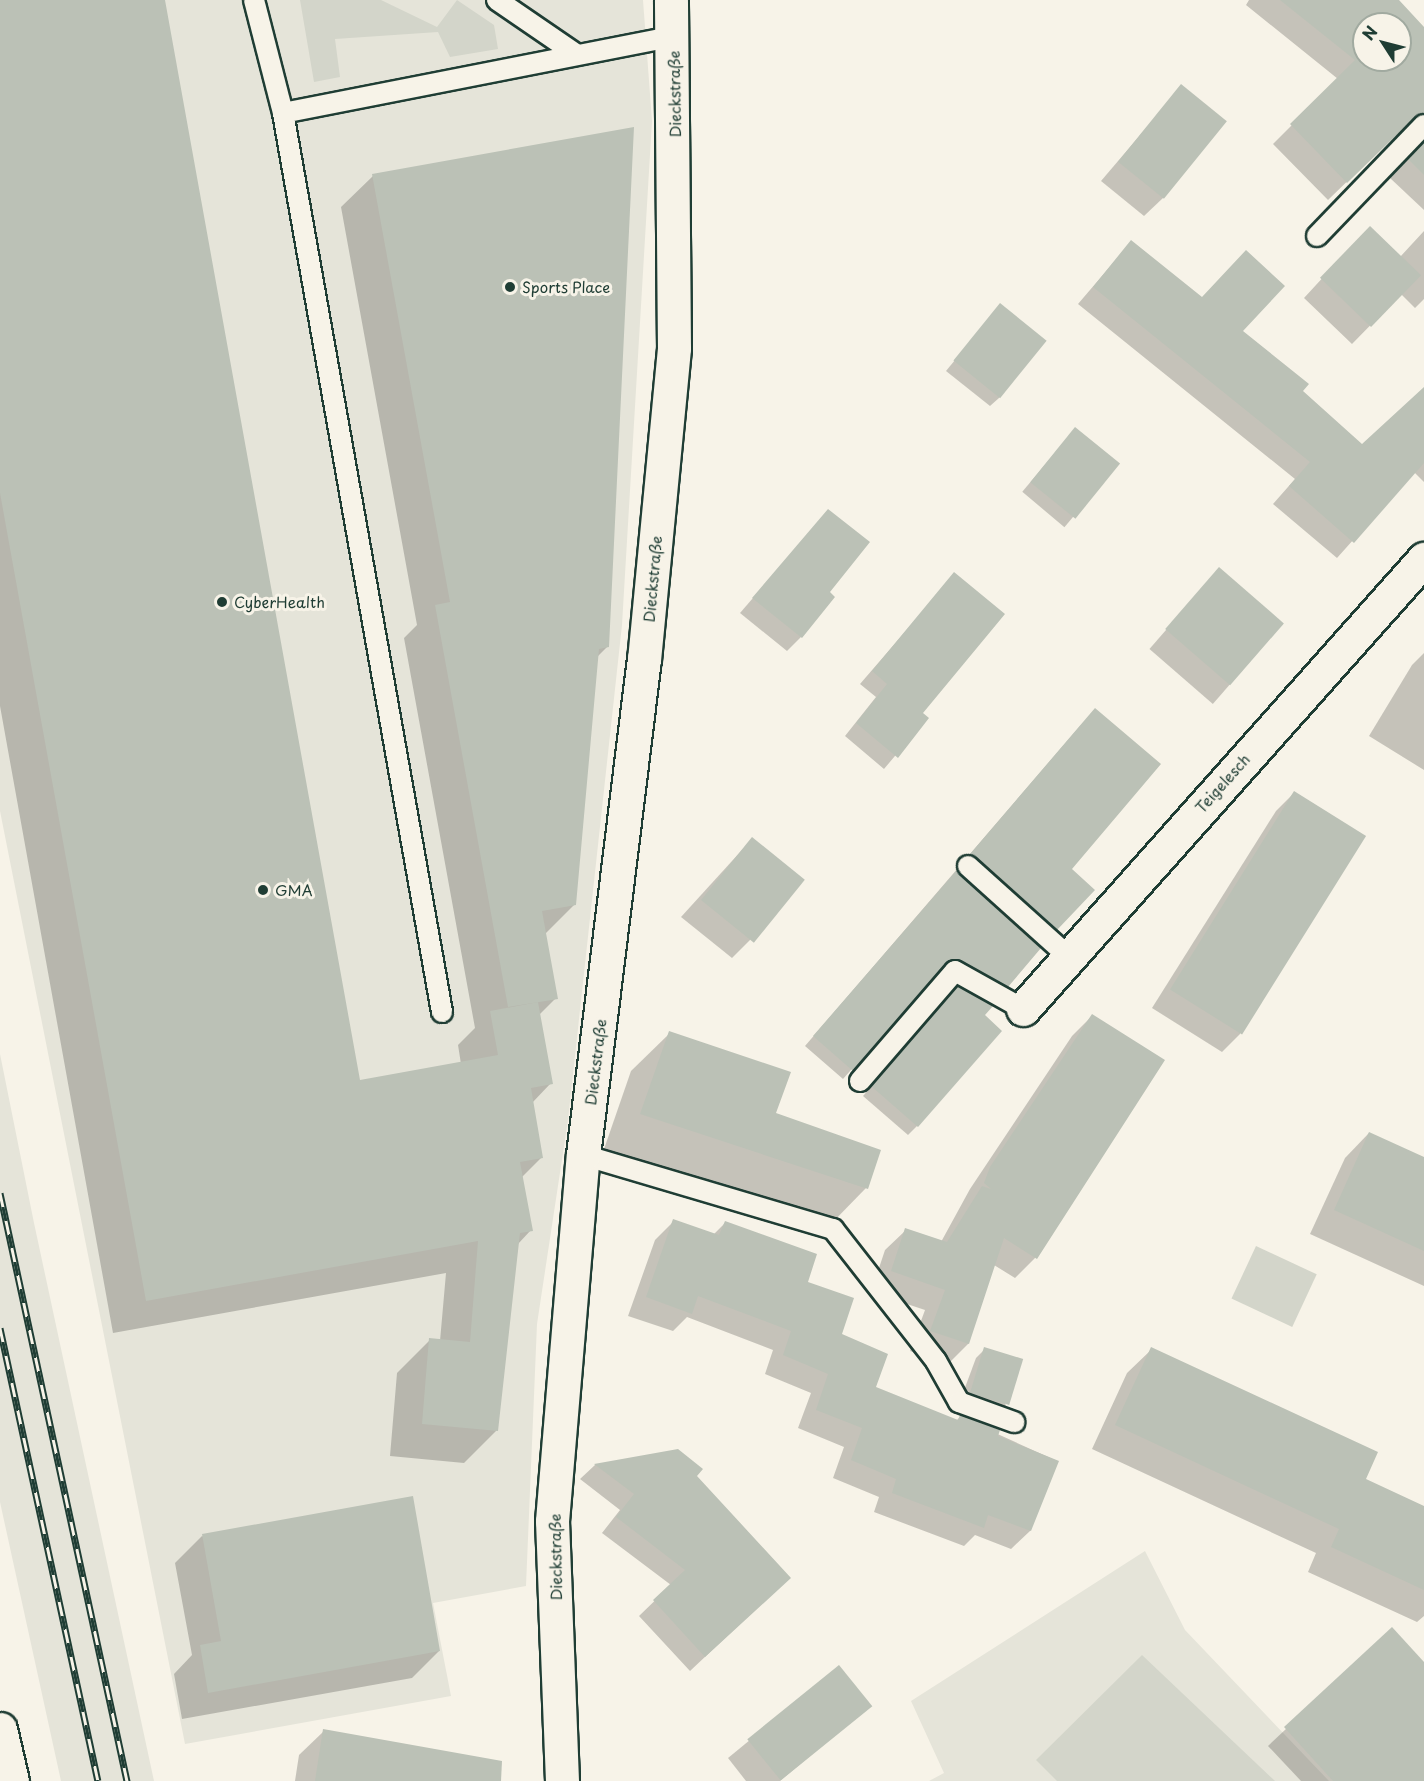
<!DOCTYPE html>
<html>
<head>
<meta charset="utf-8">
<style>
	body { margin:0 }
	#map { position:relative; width:1424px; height:1781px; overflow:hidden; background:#f7f3e8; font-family:"Playpen Sans",sans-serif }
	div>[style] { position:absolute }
	.built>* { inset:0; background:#e5e4d9 }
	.green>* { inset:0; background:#d3d5ca; transform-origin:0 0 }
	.shadow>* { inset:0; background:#0003; transform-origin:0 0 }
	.building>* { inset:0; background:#bbc1b6; transform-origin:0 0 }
	.roads { filter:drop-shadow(2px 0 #1f3d34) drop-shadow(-2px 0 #1f3d34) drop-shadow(0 2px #1f3d34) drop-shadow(0 -2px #1f3d34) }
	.service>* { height:20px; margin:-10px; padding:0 10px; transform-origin:10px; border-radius:10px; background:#f7f3e8 }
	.minor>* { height:33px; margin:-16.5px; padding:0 16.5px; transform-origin:16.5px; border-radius:16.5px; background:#f7f3e8 }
	.rail>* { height:7px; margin-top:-3.5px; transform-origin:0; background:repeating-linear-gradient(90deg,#f7f3e8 0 14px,#1f3d34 0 28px); box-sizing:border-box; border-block:2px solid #1f3d34 }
	.dots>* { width:16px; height:16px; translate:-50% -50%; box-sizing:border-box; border:3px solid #f7f3e8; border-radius:50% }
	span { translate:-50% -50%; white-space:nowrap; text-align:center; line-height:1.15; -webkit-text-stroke:6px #f7f3e8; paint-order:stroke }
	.street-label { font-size:15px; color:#1f3d34 }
	.poi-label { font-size:15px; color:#1f3d34 }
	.left { translate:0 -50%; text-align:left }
	.north { position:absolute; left:1352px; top:12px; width:60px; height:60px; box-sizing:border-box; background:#f7f3e8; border:2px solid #a1aaa0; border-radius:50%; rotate:306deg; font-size:16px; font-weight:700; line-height:24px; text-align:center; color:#1f3d34 }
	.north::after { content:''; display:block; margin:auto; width:21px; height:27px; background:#1f3d34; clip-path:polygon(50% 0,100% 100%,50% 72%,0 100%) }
</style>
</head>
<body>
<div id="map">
	<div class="built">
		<i style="clip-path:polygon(0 0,643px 0,652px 121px,622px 625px,568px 1120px,537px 1324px,526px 1586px,433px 1603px,451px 1696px,185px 1744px,0 811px)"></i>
		<i style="clip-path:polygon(0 1054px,34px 1223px,154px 1781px,61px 1781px,0 1502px)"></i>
		<i style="clip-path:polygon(1145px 1551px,1185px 1630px,1329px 1781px,929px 1781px,944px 1773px,911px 1701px)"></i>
	</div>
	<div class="green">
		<i style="clip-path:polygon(300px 0,381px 0,437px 27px,457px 0,494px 25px,498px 49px,450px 57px,438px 32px,335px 39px,340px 77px,314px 82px)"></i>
		<i style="left:1256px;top:1246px;width:67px;height:58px;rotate:25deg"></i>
		<i style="clip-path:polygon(1142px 1655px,1275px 1781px,1057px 1781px,1036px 1760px)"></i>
	</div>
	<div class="shadow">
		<i style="clip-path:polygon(0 0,163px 0,359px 1082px,461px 1064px,458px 1045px,475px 1028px,404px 638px,417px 625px,341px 207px,373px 176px,607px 647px,596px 658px,575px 904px,545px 934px,556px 998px,539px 1015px,551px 1083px,532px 1103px,542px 1157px,522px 1177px,531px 1230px,518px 1244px,497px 1430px,464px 1463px,390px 1456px,397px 1373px,430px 1340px,440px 1341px,446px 1273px,113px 1333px,0 706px)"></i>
		<i style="clip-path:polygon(evenodd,1249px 0,1397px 0,1424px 28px,1424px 210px,1390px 178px,1418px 148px,1418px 140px,1409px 131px,1395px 135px,1328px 200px,1273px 144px,1338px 79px,1246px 5px,1249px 0,1364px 24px,1400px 24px,1400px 60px,1364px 60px,1364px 24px)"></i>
		<i style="clip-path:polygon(1182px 86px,1163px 198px,1144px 216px,1101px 181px)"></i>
		<i style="clip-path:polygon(1424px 231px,1424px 299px,1415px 308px,1401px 294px,1352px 344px,1304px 298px,1351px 247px,1400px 257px)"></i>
		<i style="clip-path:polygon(1131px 242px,1241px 331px,1300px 392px,1363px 446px,1424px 392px,1424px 482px,1414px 472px,1337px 558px,1273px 504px,1295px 479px,1078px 304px)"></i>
		<i style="clip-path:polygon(1000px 305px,999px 398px,990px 406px,946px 371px)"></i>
		<i style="left:1075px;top:429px;width:55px;height:82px;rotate:40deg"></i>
		<i style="clip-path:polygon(828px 511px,828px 592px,801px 637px,787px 651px,740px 613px)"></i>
		<i style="left:1219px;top:569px;width:84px;height:106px;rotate:41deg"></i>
		<i style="clip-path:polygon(955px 574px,921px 713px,927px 718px,884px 769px,845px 736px,876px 697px,860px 684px)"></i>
		<i style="clip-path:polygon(1424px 653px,1424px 770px,1369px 736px,1412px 665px)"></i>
		<i style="clip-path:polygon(1081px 725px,1069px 869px,1093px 890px,1041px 943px,986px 895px,1007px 986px,998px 995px,951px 969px,940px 969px,843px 1079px,805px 1046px)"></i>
		<i style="clip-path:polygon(1294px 793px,1240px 1034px,1222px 1052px,1152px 1008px,1276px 811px)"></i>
		<i style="clip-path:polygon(752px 839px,750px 940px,732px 958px,681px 917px)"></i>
		<i style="clip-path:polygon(949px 997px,917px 1126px,908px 1135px,863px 1096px)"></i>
		<i style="clip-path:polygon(1092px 1016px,1035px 1258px,1015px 1278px,994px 1265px,968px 1344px,948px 1364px,910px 1351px,925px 1310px,871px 1292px,885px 1250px,906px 1230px,941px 1242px,970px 1189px,1072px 1036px)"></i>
		<i style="clip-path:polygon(670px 1033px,774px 1114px,866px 1188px,828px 1227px,603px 1152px,631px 1071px)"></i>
		<i style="clip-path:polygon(1369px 1133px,1424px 1158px,1424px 1286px,1310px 1234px,1345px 1158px)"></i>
		<i style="clip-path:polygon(674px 1221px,713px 1235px,725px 1223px,806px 1283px,875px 1388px,956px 1421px,960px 1417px,1057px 1461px,1030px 1531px,1011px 1549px,975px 1535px,964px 1546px,874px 1512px,879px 1497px,833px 1478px,844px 1447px,798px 1428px,811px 1393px,765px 1374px,773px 1350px,687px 1317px,673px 1331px,628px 1316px,655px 1240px)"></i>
		<i style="clip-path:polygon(985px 1349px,1006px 1406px,997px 1415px,960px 1401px,976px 1358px)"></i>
		<i style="clip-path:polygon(1152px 1349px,1364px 1480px,1424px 1508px,1424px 1616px,1417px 1622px,1308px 1572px,1316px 1553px,1092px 1449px,1127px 1373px)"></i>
		<i style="clip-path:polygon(677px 1450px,774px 1592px,690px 1671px,639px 1616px,671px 1585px,602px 1533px,620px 1510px,580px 1479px,595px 1465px)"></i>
		<i style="clip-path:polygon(202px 1536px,439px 1651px,412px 1678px,182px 1719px,174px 1674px,192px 1655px,175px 1563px)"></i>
		<i style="clip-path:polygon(1392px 1629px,1357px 1781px,1301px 1781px,1268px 1746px)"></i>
		<i style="clip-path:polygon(839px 1667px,870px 1706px,780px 1781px,746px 1781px,728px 1758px)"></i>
		<i style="clip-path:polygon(324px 1731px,441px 1781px,295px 1781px,299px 1755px)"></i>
	</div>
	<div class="building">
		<i style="clip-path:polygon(0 0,165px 0,360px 1080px,498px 1055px,490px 1011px,538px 1002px,553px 1084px,531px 1088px,543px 1158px,520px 1162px,533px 1231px,520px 1233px,498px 1431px,422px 1424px,429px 1338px,470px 1342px,478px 1241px,146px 1301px,0 493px)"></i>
		<i style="clip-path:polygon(evenodd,1280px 0,1399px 0,1424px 27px,1424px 113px,1415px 117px,1347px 183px,1290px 124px,1355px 60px,1280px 0,1364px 24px,1400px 24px,1400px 60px,1364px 60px,1364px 24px)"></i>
		<i style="left:1181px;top:84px;width:59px;height:100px;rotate:39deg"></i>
		<i style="clip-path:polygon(634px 127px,609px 647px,599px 649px,576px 905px,542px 911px,558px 999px,508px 1007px,435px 605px,450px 602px,372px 174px)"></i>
		<i style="clip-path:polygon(1424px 142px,1424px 175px,1408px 159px)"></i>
		<i style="left:1370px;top:226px;width:71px;height:72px;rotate:44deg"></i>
		<i style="clip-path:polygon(1131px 240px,1202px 297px,1246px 250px,1285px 286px,1243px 331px,1309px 384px,1303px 391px,1362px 444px,1424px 387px,1424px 463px,1354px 543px,1289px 486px,1310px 462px,1093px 287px)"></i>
		<i style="left:1000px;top:303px;width:60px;height:74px;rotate:39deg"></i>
		<i style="left:1075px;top:427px;width:58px;height:71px;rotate:39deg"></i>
		<i style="clip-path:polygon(828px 509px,870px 542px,830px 592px,835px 597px,802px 638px,752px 598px)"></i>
		<i style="left:1219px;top:567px;width:86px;height:82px;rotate:41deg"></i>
		<i style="clip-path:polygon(954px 572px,1005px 614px,923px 713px,929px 718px,898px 758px,856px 723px,887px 684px,872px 671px)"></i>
		<i style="clip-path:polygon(1095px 708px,1161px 764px,1072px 869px,1095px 890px,1057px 930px,970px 854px)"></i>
		<i style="left:1294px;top:791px;width:85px;height:234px;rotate:32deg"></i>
		<i style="left:752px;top:837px;width:68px;height:81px;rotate:39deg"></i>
		<i style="clip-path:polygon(957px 870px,1041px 948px,1008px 987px,961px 961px,950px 960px,853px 1071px,813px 1036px)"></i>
		<i style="clip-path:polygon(958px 986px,993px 1006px,985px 1015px,1002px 1031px,918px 1127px,871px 1086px)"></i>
		<i style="clip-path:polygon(1092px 1014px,1165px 1060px,1037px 1259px,1004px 1238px,969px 1344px,930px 1331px,945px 1290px,891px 1271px,905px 1228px,947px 1242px,982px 1186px,991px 1189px,984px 1183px,990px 1167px)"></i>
		<i style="clip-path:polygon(669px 1031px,791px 1072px,776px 1113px,881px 1150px,868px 1189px,640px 1114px)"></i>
		<i style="clip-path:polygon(1369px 1132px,1424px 1157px,1424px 1251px,1334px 1210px)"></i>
		<i style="clip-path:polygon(673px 1219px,719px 1235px,725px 1221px,817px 1254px,808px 1282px,854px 1298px,842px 1334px,888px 1354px,876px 1387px,958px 1420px,960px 1415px,1000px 1430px,998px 1436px,1059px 1461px,1031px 1531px,988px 1515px,984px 1528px,892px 1493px,896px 1479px,851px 1460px,862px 1428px,816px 1410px,828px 1374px,783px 1355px,791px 1331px,698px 1296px,692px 1314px,646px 1297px)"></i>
		<i style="left:984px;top:1347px;width:41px;height:48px;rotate:17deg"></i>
		<i style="clip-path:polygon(1151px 1347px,1378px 1452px,1366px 1479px,1424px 1506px,1424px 1590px,1331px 1547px,1339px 1529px,1115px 1425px)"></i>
		<i style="clip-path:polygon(678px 1449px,703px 1469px,697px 1476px,791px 1578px,705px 1657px,653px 1600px,685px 1570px,616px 1517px,634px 1494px,594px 1464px)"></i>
		<i style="clip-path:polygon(413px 1496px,440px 1651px,208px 1693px,200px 1645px,221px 1641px,202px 1534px)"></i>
		<i style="clip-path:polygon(1392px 1627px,1424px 1662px,1424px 1781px,1333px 1781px,1284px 1727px)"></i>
		<i style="left:839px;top:1665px;width:53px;height:118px;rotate:51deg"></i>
		<i style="clip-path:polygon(323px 1729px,502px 1761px,501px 1781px,315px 1781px)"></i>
	</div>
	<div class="roads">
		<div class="service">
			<i style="left:254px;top:0;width:117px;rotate:75.6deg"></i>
			<i style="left:283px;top:113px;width:913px;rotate:79.97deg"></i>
			<i style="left:497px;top:0;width:96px;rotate:34.4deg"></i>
			<i style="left:283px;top:113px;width:396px;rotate:-11.1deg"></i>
			<i style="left:1317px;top:236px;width:154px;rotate:-46.1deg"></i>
			<i style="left:968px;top:866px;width:135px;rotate:42deg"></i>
			<i style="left:860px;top:1081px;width:145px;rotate:-49.2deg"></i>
			<i style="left:955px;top:971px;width:78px;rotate:29.2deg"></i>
			<i style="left:583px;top:1155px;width:261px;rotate:16.5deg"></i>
			<i style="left:833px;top:1229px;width:167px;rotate:52deg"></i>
			<i style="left:936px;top:1361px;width:47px;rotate:60.7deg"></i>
			<i style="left:959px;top:1402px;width:59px;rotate:20deg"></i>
		</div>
		<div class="minor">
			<i style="left:1023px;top:1009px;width:603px;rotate:-48.3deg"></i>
			<i style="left:0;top:1729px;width:53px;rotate:77deg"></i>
			<i style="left:562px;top:1781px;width:260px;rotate:-92.2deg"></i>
			<i style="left:552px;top:1521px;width:367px;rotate:-85.2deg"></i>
			<i style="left:583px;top:1155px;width:499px;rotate:-83deg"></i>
			<i style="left:644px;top:660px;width:313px;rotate:-84.5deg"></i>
			<i style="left:674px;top:348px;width:348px;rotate:-90.5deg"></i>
		</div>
	</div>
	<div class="rail">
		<i style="left:0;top:1193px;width:602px;rotate:77.81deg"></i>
		<i style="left:0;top:1328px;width:463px;rotate:77.8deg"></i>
	</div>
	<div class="dots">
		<i style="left:510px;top:287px;background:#1f3d34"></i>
		<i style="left:222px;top:602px;background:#1f3d34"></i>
		<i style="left:263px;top:890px;background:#1f3d34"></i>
	</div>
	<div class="street-label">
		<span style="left:674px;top:94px;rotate:-91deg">Dieckstraße</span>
		<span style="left:652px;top:579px;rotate:-85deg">Dieckstraße</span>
		<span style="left:1222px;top:783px;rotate:-48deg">Teigelesch</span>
		<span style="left:595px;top:1062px;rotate:-83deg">Dieckstraße</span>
		<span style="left:555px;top:1557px;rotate:-91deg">Dieckstraße</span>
	</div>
	<div class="poi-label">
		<span class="left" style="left:522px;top:287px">Sports Place</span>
		<span class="left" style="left:234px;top:602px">CyberHealth</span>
		<span class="left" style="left:275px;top:890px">GMA</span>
	</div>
	<div class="north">N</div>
</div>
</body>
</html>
